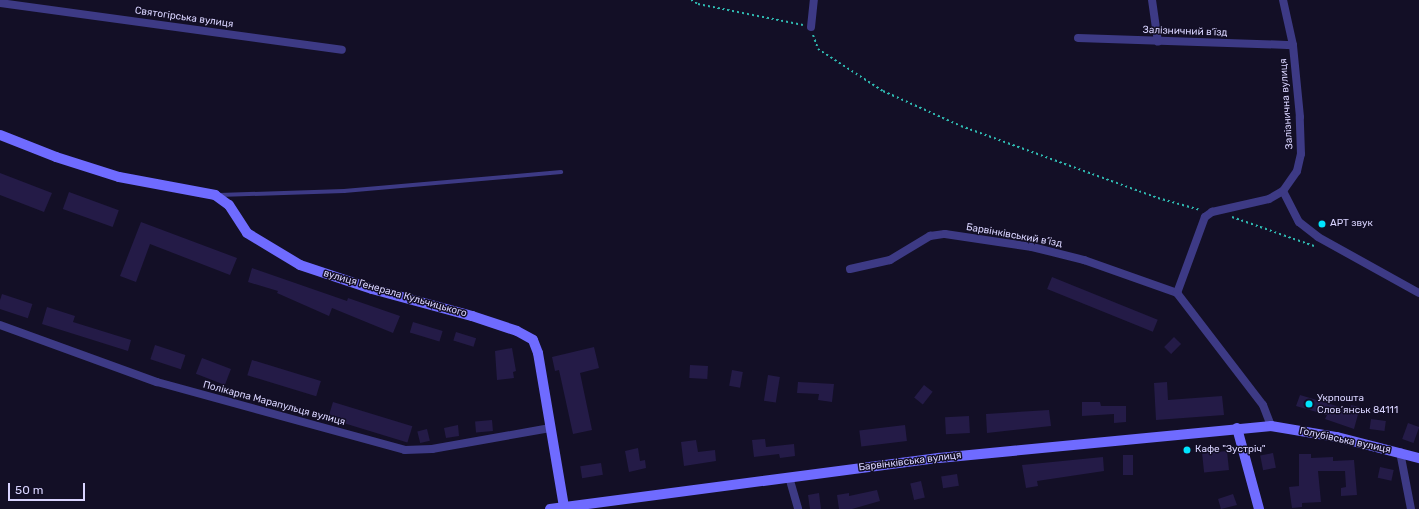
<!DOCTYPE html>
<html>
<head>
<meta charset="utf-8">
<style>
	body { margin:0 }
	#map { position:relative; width:1419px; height:509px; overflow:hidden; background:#130f26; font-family:Rubik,sans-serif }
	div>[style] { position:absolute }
	.building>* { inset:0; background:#241b47; transform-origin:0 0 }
	.path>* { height:2px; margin-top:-1px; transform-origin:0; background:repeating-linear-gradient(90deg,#2fb8b0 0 2px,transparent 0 5px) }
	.lane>* { height:4px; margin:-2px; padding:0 2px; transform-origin:2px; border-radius:2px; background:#3d3a85 }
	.street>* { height:8px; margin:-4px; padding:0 4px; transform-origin:4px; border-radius:4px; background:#3d3a85 }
	.secondary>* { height:10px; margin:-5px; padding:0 5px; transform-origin:5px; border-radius:5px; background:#6f6bff }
	.dots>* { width:11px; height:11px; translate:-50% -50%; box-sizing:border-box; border:2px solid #130f26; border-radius:50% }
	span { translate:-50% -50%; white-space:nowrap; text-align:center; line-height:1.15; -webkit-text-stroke:3px #130f26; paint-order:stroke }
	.street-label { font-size:10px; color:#d9d4ff }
	.poi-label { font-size:10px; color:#d9d4ff }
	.left { translate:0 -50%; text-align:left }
	.scale { position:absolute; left:8px; top:483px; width:77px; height:18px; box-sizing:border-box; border:2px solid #d9d4ff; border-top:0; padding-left:5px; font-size:12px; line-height:14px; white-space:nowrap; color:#d9d4ff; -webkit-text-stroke:3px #130f26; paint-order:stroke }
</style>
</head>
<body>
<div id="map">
	<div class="building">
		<i style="clip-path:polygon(0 173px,52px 193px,44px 212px,0 195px)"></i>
		<i style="left:69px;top:192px;width:53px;height:18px;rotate:20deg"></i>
		<i style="clip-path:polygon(141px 222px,237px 258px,230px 275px,150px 244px,136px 282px,120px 276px)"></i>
		<i style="clip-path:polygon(252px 268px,347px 301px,348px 298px,400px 316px,393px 333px,332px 308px,329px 316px,277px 293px,278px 291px,248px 282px)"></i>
		<i style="left:1052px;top:277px;width:114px;height:13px;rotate:22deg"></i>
		<i style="left:2px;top:294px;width:32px;height:15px;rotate:18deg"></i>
		<i style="clip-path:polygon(47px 307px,75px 316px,73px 322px,131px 340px,128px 351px,42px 324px)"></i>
		<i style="left:413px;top:322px;width:31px;height:11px;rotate:17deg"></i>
		<i style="left:456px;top:332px;width:21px;height:9px;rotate:17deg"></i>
		<i style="left:1174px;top:337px;width:10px;height:14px;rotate:45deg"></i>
		<i style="left:155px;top:345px;width:32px;height:15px;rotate:18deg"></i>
		<i style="clip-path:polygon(594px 347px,599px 368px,580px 373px,592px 430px,573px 434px,559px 370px,555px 371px,552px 357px)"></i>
		<i style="clip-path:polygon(512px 348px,516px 371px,513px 372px,514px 378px,497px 380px,495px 351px)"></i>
		<i style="left:202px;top:358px;width:31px;height:17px;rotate:21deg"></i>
		<i style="left:252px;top:360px;width:72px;height:16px;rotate:17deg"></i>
		<i style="left:690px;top:365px;width:18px;height:13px;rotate:3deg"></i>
		<i style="left:732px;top:370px;width:11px;height:16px;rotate:10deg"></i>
		<i style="left:768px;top:375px;width:12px;height:26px;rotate:9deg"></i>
		<i style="clip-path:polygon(798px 382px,834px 384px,832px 402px,818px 400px,819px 394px,797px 393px)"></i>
		<i style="clip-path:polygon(1167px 382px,1168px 400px,1222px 396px,1224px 415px,1156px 420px,1154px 383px)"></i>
		<i style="left:924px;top:385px;width:11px;height:16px;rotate:38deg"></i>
		<i style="clip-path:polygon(1300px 395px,1350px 410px,1351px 405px,1360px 407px,1354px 429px,1325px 419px,1327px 415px,1296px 406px)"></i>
		<i style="left:333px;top:402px;width:83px;height:17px;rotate:17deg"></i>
		<i style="clip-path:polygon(1082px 402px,1100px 402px,1101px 406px,1126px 406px,1126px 422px,1114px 423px,1114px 414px,1082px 416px)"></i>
		<i style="clip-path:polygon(1049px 410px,1051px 426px,987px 433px,986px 414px)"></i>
		<i style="left:969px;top:416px;width:17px;height:24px;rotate:87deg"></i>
		<i style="left:1371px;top:419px;width:15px;height:10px;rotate:8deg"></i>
		<i style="left:492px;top:420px;width:11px;height:17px;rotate:85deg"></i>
		<i style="left:1408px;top:423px;width:12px;height:17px;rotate:20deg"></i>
		<i style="clip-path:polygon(458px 425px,459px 436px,446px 438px,444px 428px)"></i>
		<i style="left:905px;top:425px;width:16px;height:46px;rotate:83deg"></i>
		<i style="left:427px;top:429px;width:12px;height:10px;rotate:76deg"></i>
		<i style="clip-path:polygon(765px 439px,766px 447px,794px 444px,795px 456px,780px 458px,779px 454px,754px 457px,752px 440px)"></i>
		<i style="clip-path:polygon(696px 440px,698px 452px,715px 450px,716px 461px,684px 466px,681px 442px)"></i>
		<i style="clip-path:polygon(638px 448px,640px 461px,645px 460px,646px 468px,629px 472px,625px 451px)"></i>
		<i style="left:1227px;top:451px;width:19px;height:25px;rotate:84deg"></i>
		<i style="left:1273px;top:453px;width:15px;height:13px;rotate:79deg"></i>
		<i style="clip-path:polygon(1299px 454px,1311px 454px,1311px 458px,1333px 457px,1333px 461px,1354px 460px,1357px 495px,1341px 496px,1341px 488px,1346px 487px,1345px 471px,1318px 471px,1321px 502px,1302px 503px,1302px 507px,1292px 508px,1289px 487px,1299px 486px)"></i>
		<i style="left:1123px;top:455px;width:10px;height:20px"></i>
		<i style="clip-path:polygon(1103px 457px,1104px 471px,1037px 481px,1038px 486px,1026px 488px,1022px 465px)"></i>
		<i style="left:601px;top:463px;width:12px;height:21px;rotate:81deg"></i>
		<i style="left:1380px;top:467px;width:14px;height:11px;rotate:12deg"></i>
		<i style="left:957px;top:474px;width:12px;height:16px;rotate:81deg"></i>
		<i style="left:921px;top:481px;width:17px;height:11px;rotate:77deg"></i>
		<i style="clip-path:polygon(877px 490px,880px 501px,852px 509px,839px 509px,837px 495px,849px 493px,849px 496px)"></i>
		<i style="clip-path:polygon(819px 493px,821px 509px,810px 509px,808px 495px)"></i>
		<i style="clip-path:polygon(1233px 494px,1237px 505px,1221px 509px,1218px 499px)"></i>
	</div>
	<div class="path">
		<i style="left:691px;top:0;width:8px;rotate:30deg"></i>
		<i style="left:698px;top:4px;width:107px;rotate:11.3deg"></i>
		<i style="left:813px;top:35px;width:15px;rotate:70deg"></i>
		<i style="left:818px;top:49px;width:77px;rotate:32.9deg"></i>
		<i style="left:883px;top:91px;width:85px;rotate:24.2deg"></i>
		<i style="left:961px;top:126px;width:210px;rotate:20.1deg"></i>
		<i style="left:1158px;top:198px;width:44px;rotate:15.9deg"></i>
		<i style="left:1232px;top:217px;width:87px;rotate:19.5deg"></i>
	</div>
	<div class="lane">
		<i style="left:219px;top:195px;width:125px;rotate:-1.8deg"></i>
		<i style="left:344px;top:191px;width:218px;rotate:-5deg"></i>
	</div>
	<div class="street">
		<i style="left:1152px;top:0;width:42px;rotate:81.9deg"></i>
		<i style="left:0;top:3px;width:345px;rotate:7.8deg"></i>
		<i style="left:811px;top:27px;width:27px;rotate:-84deg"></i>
		<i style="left:1078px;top:38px;width:215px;rotate:1.9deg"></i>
		<i style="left:1283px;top:191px;width:35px;rotate:63deg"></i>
		<i style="left:1299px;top:222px;width:24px;rotate:38deg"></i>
		<i style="left:1318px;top:237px;width:115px;rotate:29deg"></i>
		<i style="left:850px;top:269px;width:41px;rotate:-12.7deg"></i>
		<i style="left:890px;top:260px;width:47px;rotate:-31deg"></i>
		<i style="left:930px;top:236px;width:15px;rotate:-8deg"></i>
		<i style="left:945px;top:234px;width:88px;rotate:8.5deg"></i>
		<i style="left:1032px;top:247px;width:54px;rotate:14deg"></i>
		<i style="left:1084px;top:260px;width:99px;rotate:19.5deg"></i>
		<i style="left:1177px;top:293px;width:141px;rotate:52.5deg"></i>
		<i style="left:1263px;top:405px;width:22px;rotate:69deg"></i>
		<i style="left:1177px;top:293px;width:81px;rotate:-69.8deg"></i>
		<i style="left:1205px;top:217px;width:9px;rotate:-36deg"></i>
		<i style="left:1212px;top:212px;width:58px;rotate:-12.8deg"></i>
		<i style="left:1269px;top:199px;width:16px;rotate:-30deg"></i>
		<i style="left:1283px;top:191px;width:24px;rotate:-55deg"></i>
		<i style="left:1297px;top:171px;width:17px;rotate:-77deg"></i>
		<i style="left:1301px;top:154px;width:37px;rotate:-92deg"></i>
		<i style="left:1300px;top:117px;width:72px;rotate:-95.6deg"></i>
		<i style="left:1293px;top:45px;width:46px;rotate:-102.5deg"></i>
		<i style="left:0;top:325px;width:167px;rotate:20deg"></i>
		<i style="left:157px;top:382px;width:257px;rotate:15.3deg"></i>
		<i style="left:405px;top:450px;width:27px;rotate:-2deg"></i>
		<i style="left:432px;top:449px;width:120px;rotate:-10.1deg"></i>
		<i style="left:1400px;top:452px;width:58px;rotate:79.1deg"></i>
		<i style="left:789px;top:477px;width:33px;rotate:74deg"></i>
	</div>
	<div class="secondary">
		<i style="left:0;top:135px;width:60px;rotate:21.4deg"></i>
		<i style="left:56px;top:157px;width:66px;rotate:17.6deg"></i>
		<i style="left:119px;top:177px;width:98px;rotate:10.6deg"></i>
		<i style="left:215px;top:195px;width:17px;rotate:36deg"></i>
		<i style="left:229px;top:205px;width:33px;rotate:57deg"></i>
		<i style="left:247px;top:233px;width:62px;rotate:31.1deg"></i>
		<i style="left:300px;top:265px;width:76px;rotate:18.4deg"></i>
		<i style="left:372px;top:289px;width:104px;rotate:15.1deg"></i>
		<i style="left:472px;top:316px;width:47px;rotate:18.4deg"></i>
		<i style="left:517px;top:331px;width:18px;rotate:29deg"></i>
		<i style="left:533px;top:340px;width:14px;rotate:69deg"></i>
		<i style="left:538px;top:353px;width:156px;rotate:80.4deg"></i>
		<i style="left:1237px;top:428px;width:84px;rotate:74.8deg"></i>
		<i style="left:550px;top:509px;width:392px;rotate:-7.5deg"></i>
		<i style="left:939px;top:458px;width:334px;rotate:-5.5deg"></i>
		<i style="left:1271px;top:426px;width:67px;rotate:9.5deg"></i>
		<i style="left:1337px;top:437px;width:85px;rotate:14.4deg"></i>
	</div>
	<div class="dots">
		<i style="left:1322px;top:224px;background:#00e5ff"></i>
		<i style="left:1309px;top:404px;background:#00e5ff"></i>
		<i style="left:1187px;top:450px;background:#00e5ff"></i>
	</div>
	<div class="street-label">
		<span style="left:184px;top:18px;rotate:8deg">Святогірська вулиця</span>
		<span style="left:1185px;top:32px;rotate:2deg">Залізничний в’їзд</span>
		<span style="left:1287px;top:104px;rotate:-94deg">Залізнична вулиця</span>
		<span style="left:1014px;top:236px;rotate:10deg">Барвінківський в’їзд</span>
		<span style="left:395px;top:294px;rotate:16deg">вулиця Генерала Кульчицького</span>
		<span style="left:274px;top:404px;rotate:15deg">Полікарпа Марапульця вулиця</span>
		<span style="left:1345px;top:441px;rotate:12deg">Голубівська вулиця</span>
		<span style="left:910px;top:462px;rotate:-7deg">Барвінківська вулиця</span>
	</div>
	<div class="poi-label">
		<span class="left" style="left:1330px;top:224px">АРТ звук</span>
		<span class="left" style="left:1317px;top:404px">Укрпошта<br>Слов’янськ 84111</span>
		<span class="left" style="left:1195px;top:450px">Кафе "Зустріч"</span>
	</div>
	<div class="scale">50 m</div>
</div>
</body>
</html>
